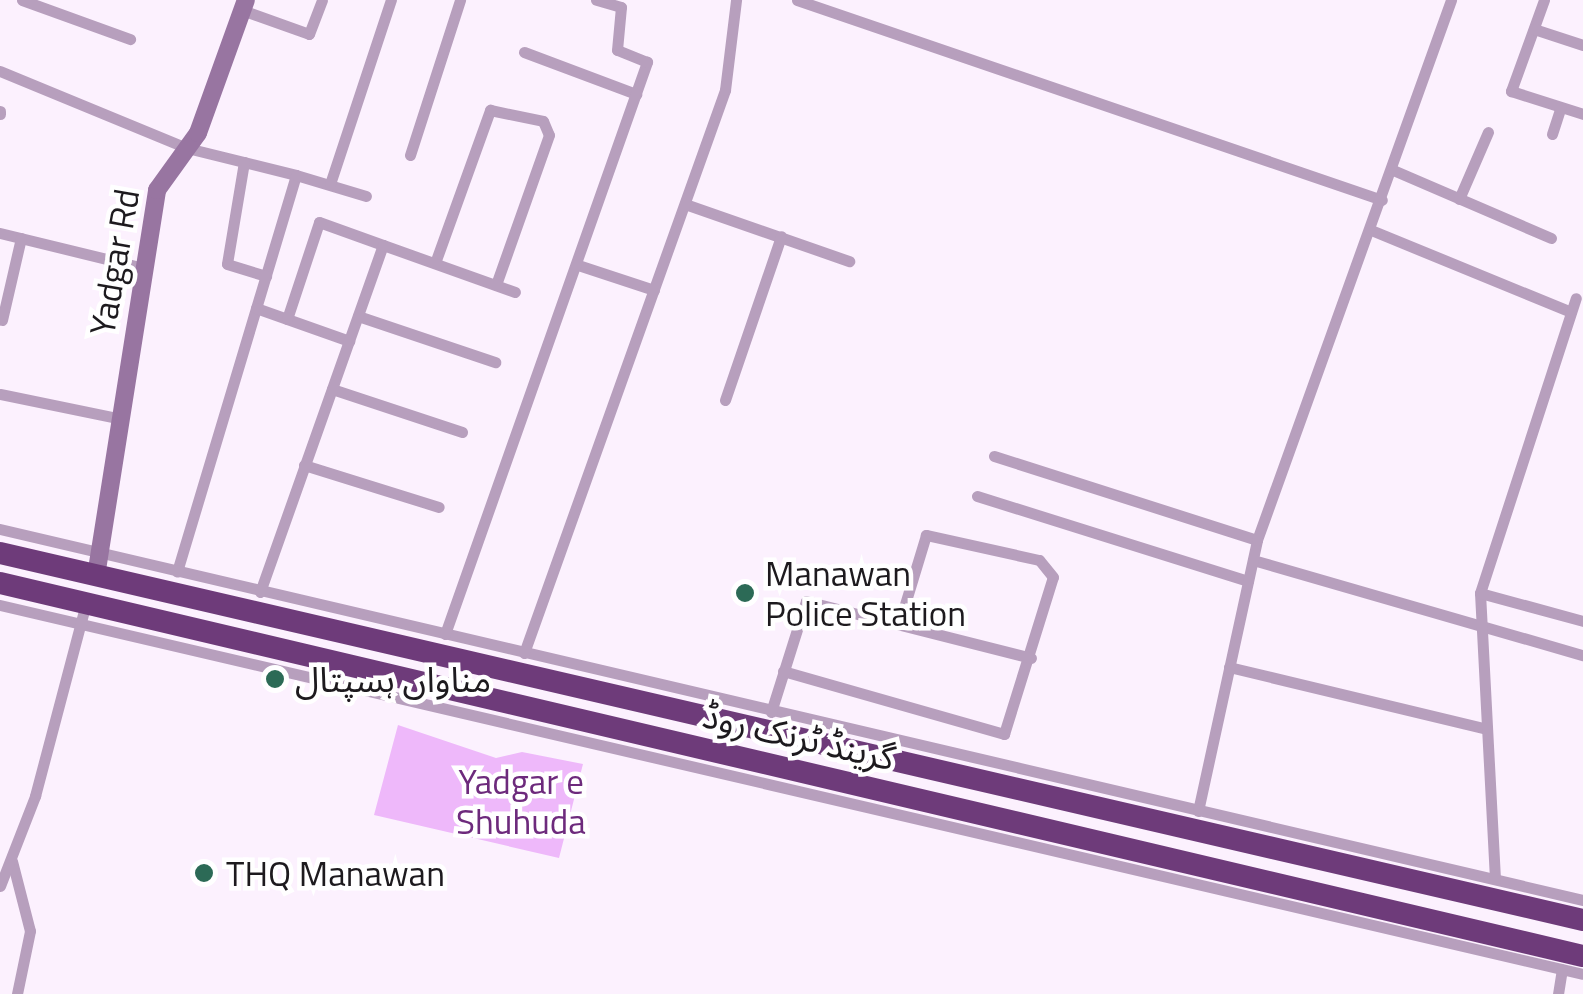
<!DOCTYPE html>
<html>
<head>
<meta charset="utf-8">
<style>
	body { margin:0 }
	#map { position:relative; width:1583px; height:994px; overflow:hidden; background:#fcf1fe; font-family:"Titillium Web","Noto Sans Arabic",sans-serif }
	div>[style] { position:absolute }
	.green>* { inset:0; background:#eeb8fa }
	.street>* { height:11px; margin:-5.5px; padding:0 5.5px; transform-origin:5.5px; border-radius:5.5px; background:#b79fbd }
	.secondary>* { height:18px; margin:-9px; padding:0 9px; transform-origin:9px; border-radius:9px; background:#9875a1 }
	.highway>* { height:22px; margin:-11px; padding:0 11px; transform-origin:11px; border-radius:11px; background:#6e3b7a }
	.dots>* { width:28px; height:28px; translate:-50% -50%; box-sizing:border-box; border:5px solid #fff; border-radius:50% }
	span { translate:-50% -50%; white-space:nowrap; text-align:center; line-height:1.15; -webkit-text-stroke:9px #fff; paint-order:stroke }
	.street-label { font-size:35px; color:#1d1a1e }
	.poi-label { font-size:35px; color:#1d1a1e }
	.left { translate:0 -50%; text-align:left }
	.park-label { font-size:35px; color:#6d2a7c }
</style>
</head>
<body>
<div id="map">
	<div class="green">
		<i style="clip-path:polygon(398px 725px,496px 758px,522px 752px,583px 764px,559px 858px,374px 815px)"></i>
	</div>
	<div class="street">
		<i style="left:22px;top:0;width:115px;rotate:19.9deg"></i>
		<i style="left:797px;top:0;width:618px;rotate:18.87deg"></i>
		<i style="left:1544px;top:0;width:97px;rotate:109.9deg"></i>
		<i style="left:1511px;top:91px;width:76px;rotate:17.7deg"></i>
		<i style="left:242px;top:10px;width:71px;rotate:19.7deg"></i>
		<i style="left:309px;top:34px;width:36px;rotate:-69deg"></i>
		<i style="left:1534px;top:29px;width:52px;rotate:18.1deg"></i>
		<i style="left:524px;top:52px;width:120px;rotate:20.6deg"></i>
		<i style="left:0;top:71px;width:202px;rotate:22.4deg"></i>
		<i style="left:187px;top:148px;width:112px;rotate:13.9deg"></i>
		<i style="left:296px;top:175px;width:414px;rotate:106.7deg"></i>
		<i style="left:0;top:111px;width:3px;rotate:90deg"></i>
		<i style="left:1552px;top:134px;width:28px;rotate:-72deg"></i>
		<i style="left:410px;top:155px;width:163px;rotate:-72.1deg"></i>
		<i style="left:244px;top:162px;width:103px;rotate:99.5deg"></i>
		<i style="left:227px;top:264px;width:41px;rotate:17.1deg"></i>
		<i style="left:1393px;top:170px;width:172px;rotate:23.3deg"></i>
		<i style="left:296px;top:175px;width:73px;rotate:16.7deg"></i>
		<i style="left:330px;top:184px;width:194px;rotate:-71.7deg"></i>
		<i style="left:1459px;top:199px;width:73px;rotate:-66.6deg"></i>
		<i style="left:685px;top:204px;width:174px;rotate:19.2deg"></i>
		<i style="left:1371px;top:230px;width:216px;rotate:22.3deg"></i>
		<i style="left:0;top:233px;width:148px;rotate:13.7deg"></i>
		<i style="left:435px;top:263px;width:163px;rotate:-70.2deg"></i>
		<i style="left:490px;top:110px;width:54px;rotate:11.7deg"></i>
		<i style="left:543px;top:121px;width:15px;rotate:67deg"></i>
		<i style="left:549px;top:135px;width:159px;rotate:109.5deg"></i>
		<i style="left:578px;top:265px;width:80px;rotate:18.2deg"></i>
		<i style="left:256px;top:308px;width:99px;rotate:19.5deg"></i>
		<i style="left:358px;top:316px;width:145px;rotate:18.6deg"></i>
		<i style="left:287px;top:319px;width:102px;rotate:-71.7deg"></i>
		<i style="left:319px;top:222px;width:68px;rotate:19.8deg"></i>
		<i style="left:2px;top:320px;width:84px;rotate:-77deg"></i>
		<i style="left:332px;top:389px;width:137px;rotate:18.3deg"></i>
		<i style="left:0;top:394px;width:125px;rotate:11.6deg"></i>
		<i style="left:725px;top:400px;width:173px;rotate:-71.1deg"></i>
		<i style="left:994px;top:456px;width:276px;rotate:17.7deg"></i>
		<i style="left:304px;top:465px;width:141px;rotate:17.3deg"></i>
		<i style="left:977px;top:496px;width:284px;rotate:17.4deg"></i>
		<i style="left:0;top:529px;width:1626px;rotate:13.19deg"></i>
		<i style="left:1253px;top:560px;width:343px;rotate:16.1deg"></i>
		<i style="left:260px;top:592px;width:368px;rotate:-70.5deg"></i>
		<i style="left:383px;top:245px;width:140px;rotate:19.6deg"></i>
		<i style="left:1480px;top:593px;width:310px;rotate:-72deg"></i>
		<i style="left:0;top:605px;width:1625px;rotate:13.12deg"></i>
		<i style="left:445px;top:634px;width:607px;rotate:-70.55deg"></i>
		<i style="left:647px;top:62px;width:32px;rotate:-158deg"></i>
		<i style="left:617px;top:50px;width:43px;rotate:-84.7deg"></i>
		<i style="left:621px;top:7px;width:26px;rotate:-164deg"></i>
		<i style="left:524px;top:653px;width:598px;rotate:-70.35deg"></i>
		<i style="left:725px;top:90px;width:91px;rotate:-83deg"></i>
		<i style="left:1229px;top:667px;width:265px;rotate:13.5deg"></i>
		<i style="left:783px;top:671px;width:230px;rotate:15.9deg"></i>
		<i style="left:1004px;top:734px;width:164px;rotate:-72.7deg"></i>
		<i style="left:1053px;top:577px;width:22px;rotate:-129deg"></i>
		<i style="left:1039px;top:560px;width:116px;rotate:-167.5deg"></i>
		<i style="left:926px;top:535px;width:93px;rotate:106.9deg"></i>
		<i style="left:771px;top:712px;width:116px;rotate:-72.5deg"></i>
		<i style="left:806px;top:601px;width:232px;rotate:14.2deg"></i>
		<i style="left:1198px;top:811px;width:277px;rotate:-77.7deg"></i>
		<i style="left:1257px;top:540px;width:574px;rotate:-70.24deg"></i>
		<i style="left:12px;top:861px;width:72px;rotate:75.6deg"></i>
		<i style="left:30px;top:931px;width:64px;rotate:101.7deg"></i>
		<i style="left:1495px;top:879px;width:286px;rotate:-93deg"></i>
		<i style="left:1480px;top:593px;width:107px;rotate:15.2deg"></i>
		<i style="left:0;top:886px;width:97px;rotate:-68.7deg"></i>
		<i style="left:35px;top:796px;width:200px;rotate:-75.2deg"></i>
		<i style="left:1558px;top:994px;width:25px;rotate:-81deg"></i>
	</div>
	<div class="secondary">
		<i style="left:96px;top:576px;width:391px;rotate:-81deg"></i>
		<i style="left:157px;top:190px;width:70px;rotate:-54.3deg"></i>
		<i style="left:198px;top:133px;width:141px;rotate:-70.2deg"></i>
	</div>
	<div class="highway">
		<i style="left:0;top:553px;width:1625px;rotate:13.05deg"></i>
		<i style="left:0;top:583px;width:1626px;rotate:13.26deg"></i>
	</div>
	<div class="dots">
		<i style="left:745px;top:593px;background:#2c6a56"></i>
		<i style="left:275px;top:679px;background:#2c6a56"></i>
		<i style="left:204px;top:873px;background:#2c6a56"></i>
	</div>
	<div class="street-label">
		<span style="left:114px;top:262px;rotate:-80deg">Yadgar Rd</span>
		<span style="left:799px;top:736px;rotate:13deg">گرینڈ ٹرنک روڈ</span>
	</div>
	<div class="poi-label">
		<span class="left" style="left:765px;top:593px">Manawan<br>Police Station</span>
		<span class="left" style="left:295px;top:679px">مناواں ہسپتال</span>
		<span class="left" style="left:226px;top:873px">THQ Manawan</span>
	</div>
	<div class="park-label">
		<span style="left:521px;top:801px">Yadgar e<br>Shuhuda</span>
	</div>
</div>
</body>
</html>
